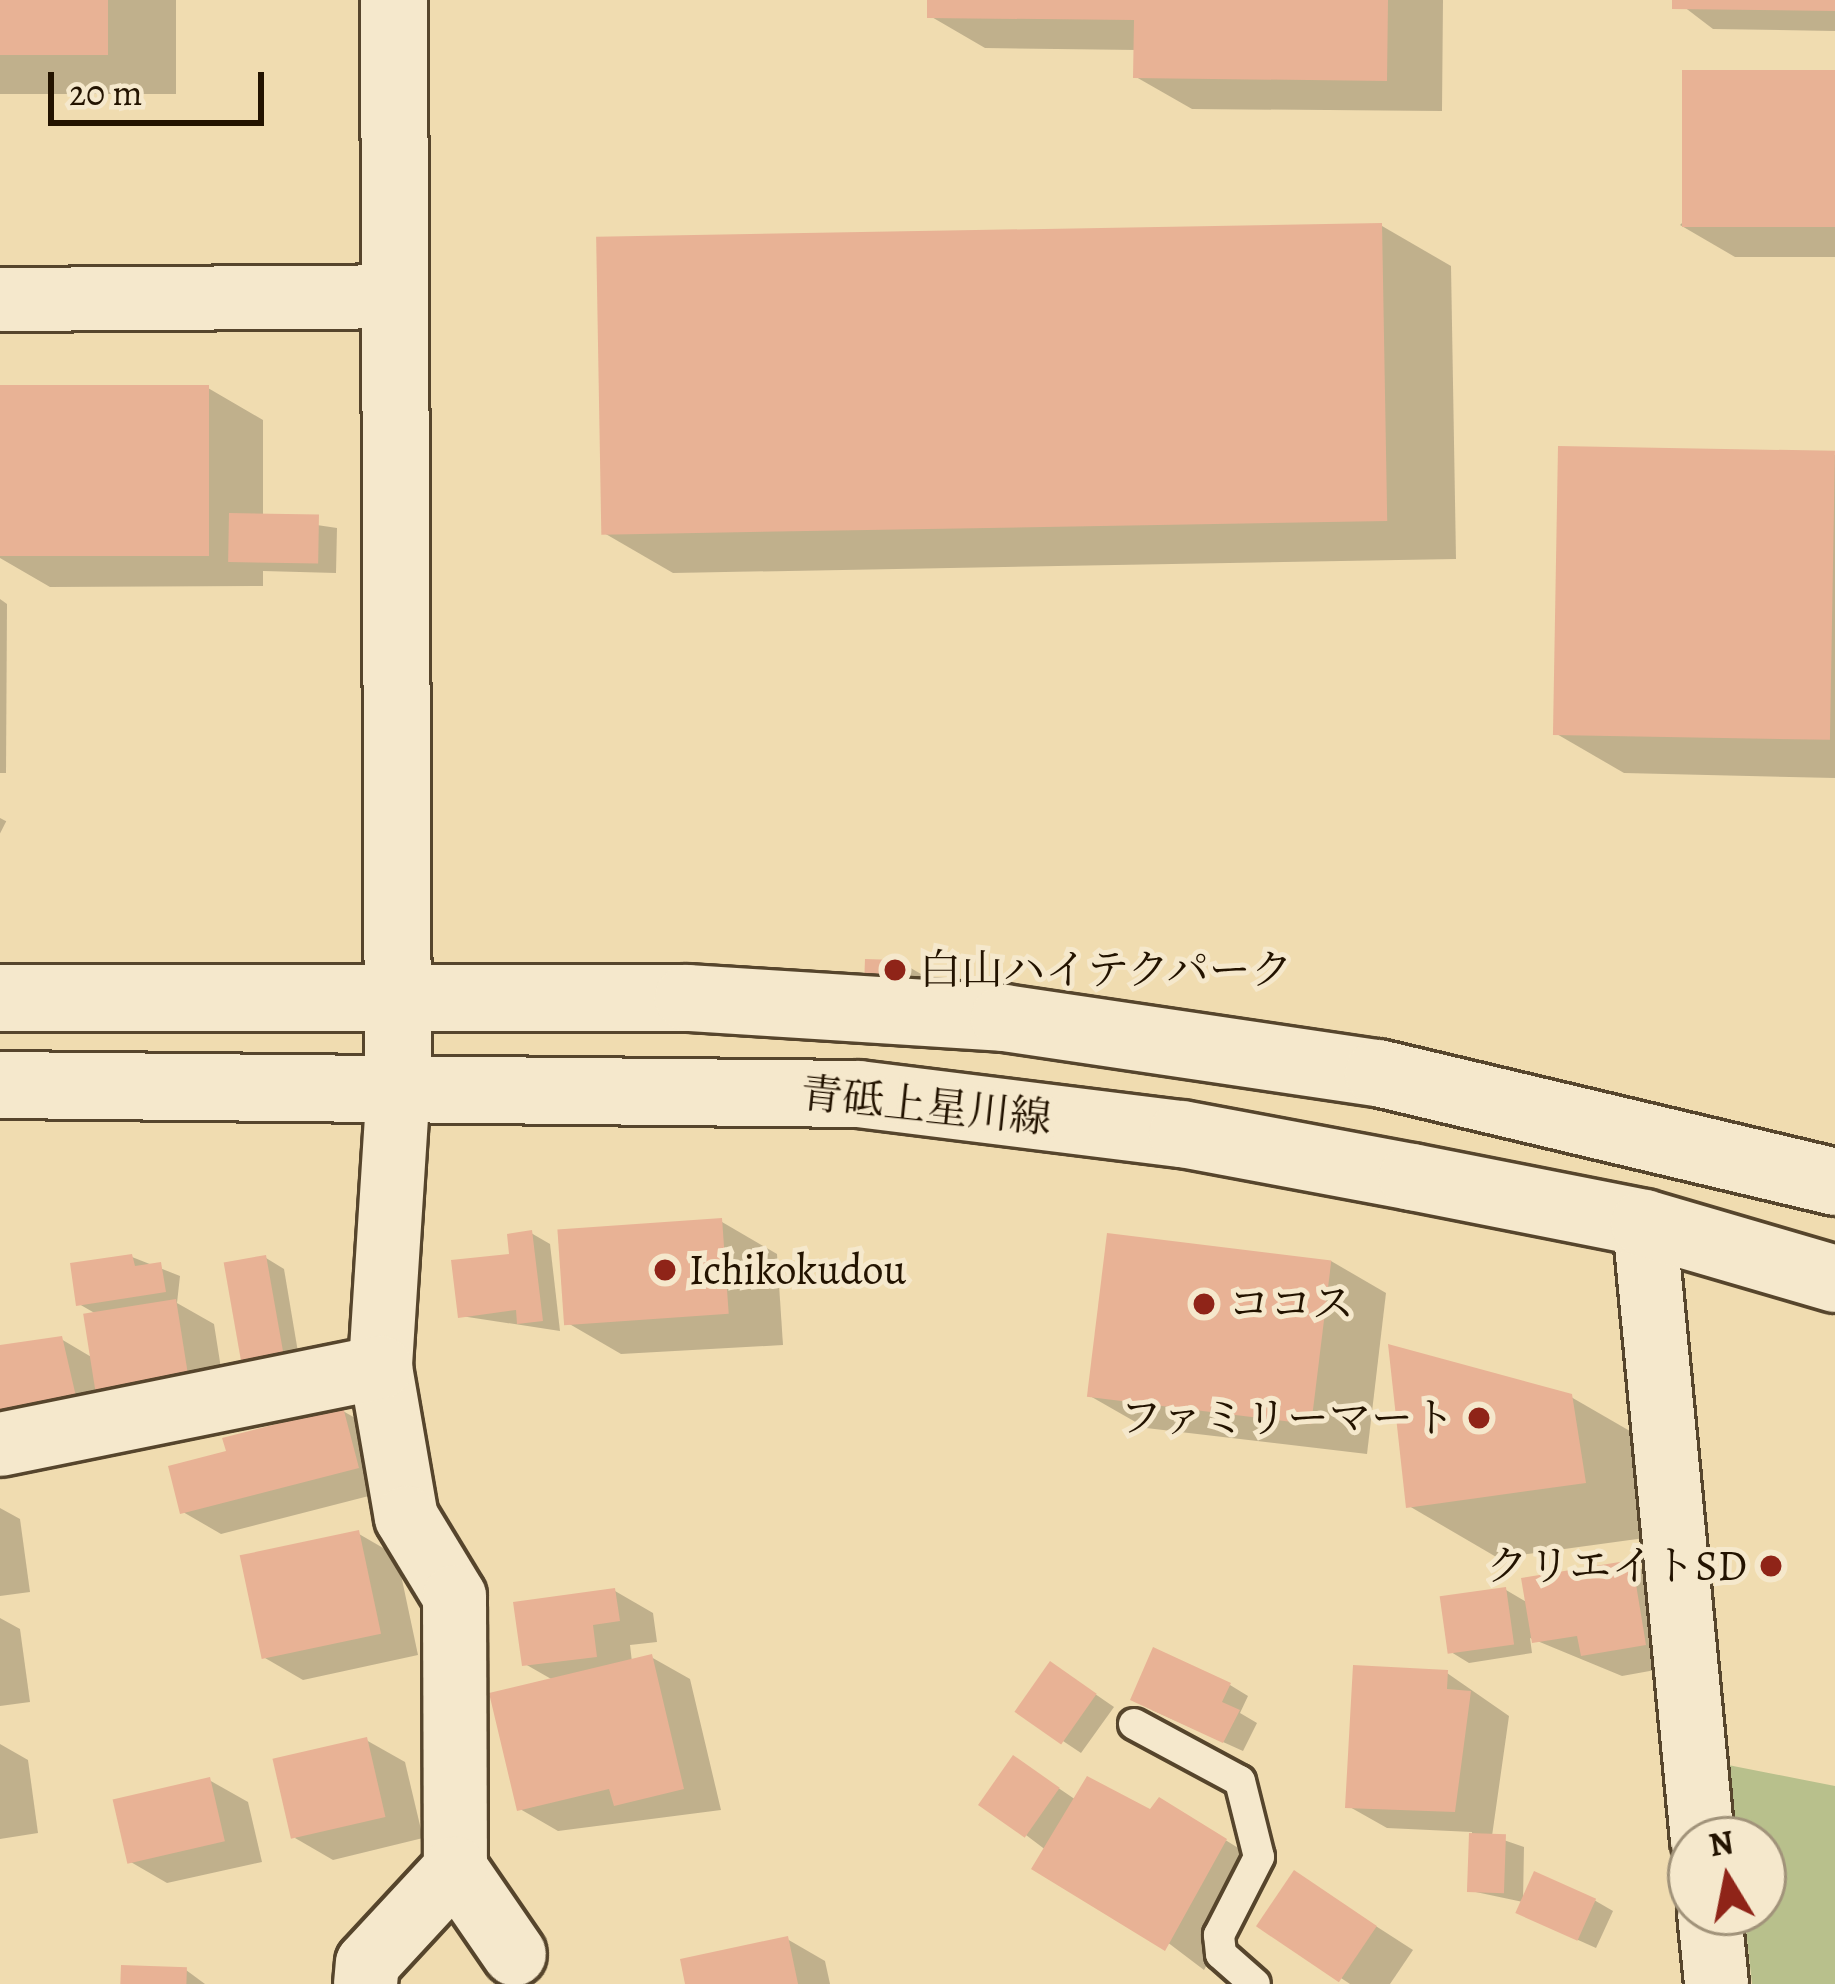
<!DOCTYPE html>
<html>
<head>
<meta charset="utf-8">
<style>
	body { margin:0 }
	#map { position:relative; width:1835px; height:1984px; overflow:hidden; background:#f0dcb0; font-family:Alegreya,"Noto Serif JP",serif }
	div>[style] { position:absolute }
	.green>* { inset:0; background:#b8c08c }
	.shadow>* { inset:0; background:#0003; transform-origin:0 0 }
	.building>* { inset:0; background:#e8b295; transform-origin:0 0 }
	.roads { filter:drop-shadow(3px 0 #56452c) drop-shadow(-3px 0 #56452c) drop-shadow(0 3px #56452c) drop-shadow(0 -3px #56452c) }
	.service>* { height:30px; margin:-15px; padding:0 15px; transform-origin:15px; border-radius:15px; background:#f5e8cc }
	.minor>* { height:63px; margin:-31.5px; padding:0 31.5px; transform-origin:31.5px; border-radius:31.5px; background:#f5e8cc }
	.tertiary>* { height:66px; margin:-33px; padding:0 33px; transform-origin:33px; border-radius:33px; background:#f5e8cc }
	.secondary>* { height:66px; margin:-33px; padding:0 33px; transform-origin:33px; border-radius:33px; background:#f5e8cc }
	.dots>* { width:33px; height:33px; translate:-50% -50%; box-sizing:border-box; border:6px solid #f5e8cc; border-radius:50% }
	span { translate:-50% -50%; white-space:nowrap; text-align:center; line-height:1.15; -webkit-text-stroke:10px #f5e8cc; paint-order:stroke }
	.poi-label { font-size:42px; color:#231300 }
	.left { translate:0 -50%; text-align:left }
	.right { translate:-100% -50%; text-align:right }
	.street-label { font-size:42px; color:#231300 }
	.north { position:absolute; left:1667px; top:1816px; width:120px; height:120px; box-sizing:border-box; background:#f5e8cc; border:3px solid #a1937a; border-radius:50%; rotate:350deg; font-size:33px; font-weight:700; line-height:48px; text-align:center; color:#231300 }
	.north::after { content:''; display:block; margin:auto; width:42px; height:54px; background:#8f2418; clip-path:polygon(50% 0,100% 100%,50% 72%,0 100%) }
	.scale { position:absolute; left:48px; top:72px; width:216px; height:54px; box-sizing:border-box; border:6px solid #231300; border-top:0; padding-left:15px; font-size:36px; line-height:42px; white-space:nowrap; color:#231300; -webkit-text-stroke:9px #f5e8cc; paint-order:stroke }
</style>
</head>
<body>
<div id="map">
	<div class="green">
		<i style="clip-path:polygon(1728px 1765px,1835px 1786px,1835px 1984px,1752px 1984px,1744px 1912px,1763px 1912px,1763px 1840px,1736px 1840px)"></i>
	</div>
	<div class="shadow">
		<i style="left:0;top:0;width:176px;height:94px"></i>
		<i style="clip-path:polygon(930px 0,1443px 0,1442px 111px,1192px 109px,1136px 77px,1137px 50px,985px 48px,930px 16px)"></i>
		<i style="clip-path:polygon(1675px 0,1835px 0,1835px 31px,1713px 29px)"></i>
		<i style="clip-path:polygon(1835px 74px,1835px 257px,1735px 257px,1680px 225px)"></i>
		<i style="clip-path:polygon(1382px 226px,1451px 266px,1456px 559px,673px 573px,604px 533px)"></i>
		<i style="clip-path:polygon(208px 388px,263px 420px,263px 517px,337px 528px,336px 573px,263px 571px,263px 586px,50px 587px,0 558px,0 389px)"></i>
		<i style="clip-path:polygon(1561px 449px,1835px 455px,1835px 778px,1624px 773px,1555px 733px)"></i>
		<i style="clip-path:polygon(0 599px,7px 604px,6px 773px,0 773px)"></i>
		<i style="left:0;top:818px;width:7px;height:113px;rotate:27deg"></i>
		<i style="clip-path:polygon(902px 963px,921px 974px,920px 988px,886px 986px)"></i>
		<i style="clip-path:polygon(722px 1222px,777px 1254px,783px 1345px,621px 1354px,566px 1322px)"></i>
		<i style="clip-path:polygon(531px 1233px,550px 1244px,560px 1331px,461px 1316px)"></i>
		<i style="clip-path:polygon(132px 1257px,180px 1276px,177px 1303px,214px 1324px,226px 1400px,114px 1422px,0 1348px,61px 1339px,93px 1358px,98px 1315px,79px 1304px)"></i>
		<i style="clip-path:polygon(266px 1258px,284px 1269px,301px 1370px,263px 1376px)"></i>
		<i style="clip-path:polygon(1331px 1261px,1386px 1293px,1367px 1454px,1146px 1428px,1090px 1396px)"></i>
		<i style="clip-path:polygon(1571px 1397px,1661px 1449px,1674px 1534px,1498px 1558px,1409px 1506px)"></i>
		<i style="clip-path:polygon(343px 1411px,381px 1433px,396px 1489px,221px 1534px,183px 1512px,229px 1453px)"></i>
		<i style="clip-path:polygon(0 1508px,20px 1519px,30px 1592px,0 1596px)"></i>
		<i style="clip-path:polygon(359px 1534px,397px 1556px,418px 1655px,303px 1680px,265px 1658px)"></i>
		<i style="clip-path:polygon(1631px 1563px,1670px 1585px,1683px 1665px,1622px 1676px,1530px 1638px,1532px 1653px,1469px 1663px,1451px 1652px,1506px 1590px,1528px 1603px)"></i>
		<i style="clip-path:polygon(615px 1591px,653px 1613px,657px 1642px,630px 1645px,632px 1662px,651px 1657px,690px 1679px,721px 1810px,558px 1831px,520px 1809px,553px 1680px,525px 1664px)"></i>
		<i style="clip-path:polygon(0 1618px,20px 1629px,30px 1702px,0 1706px)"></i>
		<i style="clip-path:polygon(1447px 1673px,1509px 1716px,1492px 1836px,1524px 1847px,1523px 1902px,1471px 1891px,1472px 1832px,1387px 1828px,1348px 1806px)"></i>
		<i style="clip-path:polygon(1069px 1676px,1114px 1707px,1081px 1753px,1018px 1711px)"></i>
		<i style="clip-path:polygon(1230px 1685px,1248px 1696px,1240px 1713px,1257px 1723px,1243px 1751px,1152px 1710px)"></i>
		<i style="clip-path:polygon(366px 1740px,405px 1762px,423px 1838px,333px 1860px,295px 1838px)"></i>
		<i style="clip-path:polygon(0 1744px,28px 1760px,38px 1833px,0 1839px)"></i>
		<i style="clip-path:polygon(1032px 1770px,1076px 1800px,1198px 1823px,1264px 1864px,1204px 1970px,1026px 1835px)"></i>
		<i style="clip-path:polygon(209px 1780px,248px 1802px,262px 1862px,167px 1883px,129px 1861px)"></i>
		<i style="clip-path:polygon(1295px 1874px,1413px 1950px,1390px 1984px,1350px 1984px,1261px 1925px)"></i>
		<i style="clip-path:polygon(1594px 1900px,1613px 1911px,1596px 1948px,1538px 1922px)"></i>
		<i style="clip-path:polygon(787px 1939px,825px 1961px,830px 1984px,688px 1984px)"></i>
		<i style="clip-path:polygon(186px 1970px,205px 1984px,124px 1984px)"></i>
	</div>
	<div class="building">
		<i style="left:0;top:0;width:108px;height:55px"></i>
		<i style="clip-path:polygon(927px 0,1388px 0,1387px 81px,1133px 78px,1134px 20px,927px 18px)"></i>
		<i style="clip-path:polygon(1672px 0,1835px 0,1835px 11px,1672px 9px)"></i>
		<i style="left:1682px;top:70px;width:153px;height:157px"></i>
		<i style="left:1382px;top:223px;width:298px;height:786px;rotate:89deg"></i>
		<i style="left:209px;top:385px;width:171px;height:209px;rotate:90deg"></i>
		<i style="left:1558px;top:446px;width:277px;height:289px;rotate:1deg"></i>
		<i style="left:229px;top:513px;width:90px;height:49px;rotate:1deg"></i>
		<i style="left:865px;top:959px;width:38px;height:18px;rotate:2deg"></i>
		<i style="left:722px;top:1218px;width:96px;height:165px;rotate:86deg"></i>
		<i style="clip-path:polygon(532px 1230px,543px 1321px,517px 1324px,516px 1310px,458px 1318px,451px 1260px,509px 1254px,507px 1234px)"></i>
		<i style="left:1107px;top:1233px;width:226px;height:165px;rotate:7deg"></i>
		<i style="clip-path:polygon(132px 1254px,135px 1266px,161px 1262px,166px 1292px,76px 1306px,70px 1263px)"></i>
		<i style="left:266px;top:1255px;width:107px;height:43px;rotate:80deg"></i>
		<i style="left:176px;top:1299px;width:81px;height:94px;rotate:81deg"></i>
		<i style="clip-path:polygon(62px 1336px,77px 1401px,0 1415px,0 1345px)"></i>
		<i style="clip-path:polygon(1388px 1344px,1572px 1394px,1586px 1483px,1406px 1508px)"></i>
		<i style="clip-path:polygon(343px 1407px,359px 1468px,180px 1514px,168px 1466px,226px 1451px,222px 1438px)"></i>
		<i style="left:359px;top:1530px;width:106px;height:122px;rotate:78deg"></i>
		<i style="clip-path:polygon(1632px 1560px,1646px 1645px,1581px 1656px,1577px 1636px,1532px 1643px,1521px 1578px)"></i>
		<i style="left:1506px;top:1587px;width:58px;height:67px;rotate:82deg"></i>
		<i style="clip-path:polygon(615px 1588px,620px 1621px,593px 1625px,597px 1657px,522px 1666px,513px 1602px)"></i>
		<i style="clip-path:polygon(1153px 1647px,1231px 1683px,1222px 1702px,1240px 1710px,1223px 1743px,1130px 1700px)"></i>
		<i style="clip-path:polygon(652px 1654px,684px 1789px,614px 1806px,609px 1789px,517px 1811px,489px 1693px)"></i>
		<i style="left:1050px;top:1661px;width:57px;height:62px;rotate:35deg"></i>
		<i style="clip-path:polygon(1353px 1665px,1448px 1670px,1447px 1689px,1471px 1691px,1455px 1812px,1345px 1808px)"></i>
		<i style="left:367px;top:1737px;width:82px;height:97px;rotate:77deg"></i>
		<i style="left:1013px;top:1755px;width:57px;height:61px;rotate:35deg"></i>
		<i style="clip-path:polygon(1087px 1776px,1150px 1809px,1159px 1797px,1227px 1839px,1165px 1951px,1031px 1869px)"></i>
		<i style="left:210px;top:1777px;width:66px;height:100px;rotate:77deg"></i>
		<i style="left:1469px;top:1833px;width:37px;height:59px;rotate:2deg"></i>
		<i style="left:1294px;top:1870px;width:100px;height:68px;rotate:34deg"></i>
		<i style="left:1534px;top:1871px;width:68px;height:46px;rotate:24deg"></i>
		<i style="clip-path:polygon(788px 1936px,798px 1984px,685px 1984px,680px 1959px)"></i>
		<i style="left:121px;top:1965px;width:66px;height:19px;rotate:2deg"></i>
	</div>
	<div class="roads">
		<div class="service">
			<i style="left:1134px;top:1724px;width:120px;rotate:28.3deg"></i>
			<i style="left:1240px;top:1781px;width:78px;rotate:76deg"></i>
			<i style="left:1259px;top:1857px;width:88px;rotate:117.1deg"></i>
			<i style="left:1219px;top:1935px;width:19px;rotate:84deg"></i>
			<i style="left:1221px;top:1954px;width:45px;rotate:41.4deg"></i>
		</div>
		<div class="minor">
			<i style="left:0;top:299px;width:393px;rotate:-0.4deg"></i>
			<i style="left:398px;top:1086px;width:282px;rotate:93.7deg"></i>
			<i style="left:380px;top:1367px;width:152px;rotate:80.2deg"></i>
			<i style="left:406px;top:1517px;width:92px;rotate:58.7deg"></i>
			<i style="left:454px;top:1596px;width:272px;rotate:89.8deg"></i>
			<i style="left:455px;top:1868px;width:104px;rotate:55.5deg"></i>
			<i style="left:1644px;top:1223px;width:620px;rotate:84.63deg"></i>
			<i style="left:0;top:1444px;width:388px;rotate:-11.5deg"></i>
			<i style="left:1709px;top:1912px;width:72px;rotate:84.4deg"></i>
			<i style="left:365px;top:1984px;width:21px;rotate:-85deg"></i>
			<i style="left:367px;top:1963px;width:129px;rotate:-47.2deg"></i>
		</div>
		<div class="tertiary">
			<i style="left:394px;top:0;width:1086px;rotate:89.79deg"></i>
		</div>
		<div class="secondary">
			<i style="left:0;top:998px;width:688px"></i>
			<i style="left:688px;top:998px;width:317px;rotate:3.6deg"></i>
			<i style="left:1004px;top:1018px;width:378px;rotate:8.4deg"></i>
			<i style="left:1378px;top:1073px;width:470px;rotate:13.4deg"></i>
			<i style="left:0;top:1085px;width:859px;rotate:0.6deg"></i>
			<i style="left:859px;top:1094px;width:325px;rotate:7.1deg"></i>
			<i style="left:1182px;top:1134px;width:234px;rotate:10.6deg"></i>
			<i style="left:1412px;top:1177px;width:237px;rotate:11.2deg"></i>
			<i style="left:1644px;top:1223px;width:199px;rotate:16.3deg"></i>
		</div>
	</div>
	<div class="dots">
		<i style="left:895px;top:970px;background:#8f2418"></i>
		<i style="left:665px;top:1270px;background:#8f2418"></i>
		<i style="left:1204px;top:1304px;background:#8f2418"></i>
		<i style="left:1479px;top:1418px;background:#8f2418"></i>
		<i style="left:1771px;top:1566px;background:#8f2418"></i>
	</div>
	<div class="poi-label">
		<span class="left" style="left:919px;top:970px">白山ハイテクパーク</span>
		<span class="left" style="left:689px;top:1270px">Ichikokudou</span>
		<span class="left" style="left:1228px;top:1304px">ココス</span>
		<span class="right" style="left:1455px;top:1418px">ファミリーマート</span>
		<span class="right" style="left:1747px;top:1566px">クリエイトSD</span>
	</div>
	<div class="street-label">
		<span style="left:926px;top:1106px;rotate:6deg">青砥上星川線</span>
	</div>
	<div class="north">N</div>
	<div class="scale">20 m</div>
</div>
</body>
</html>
